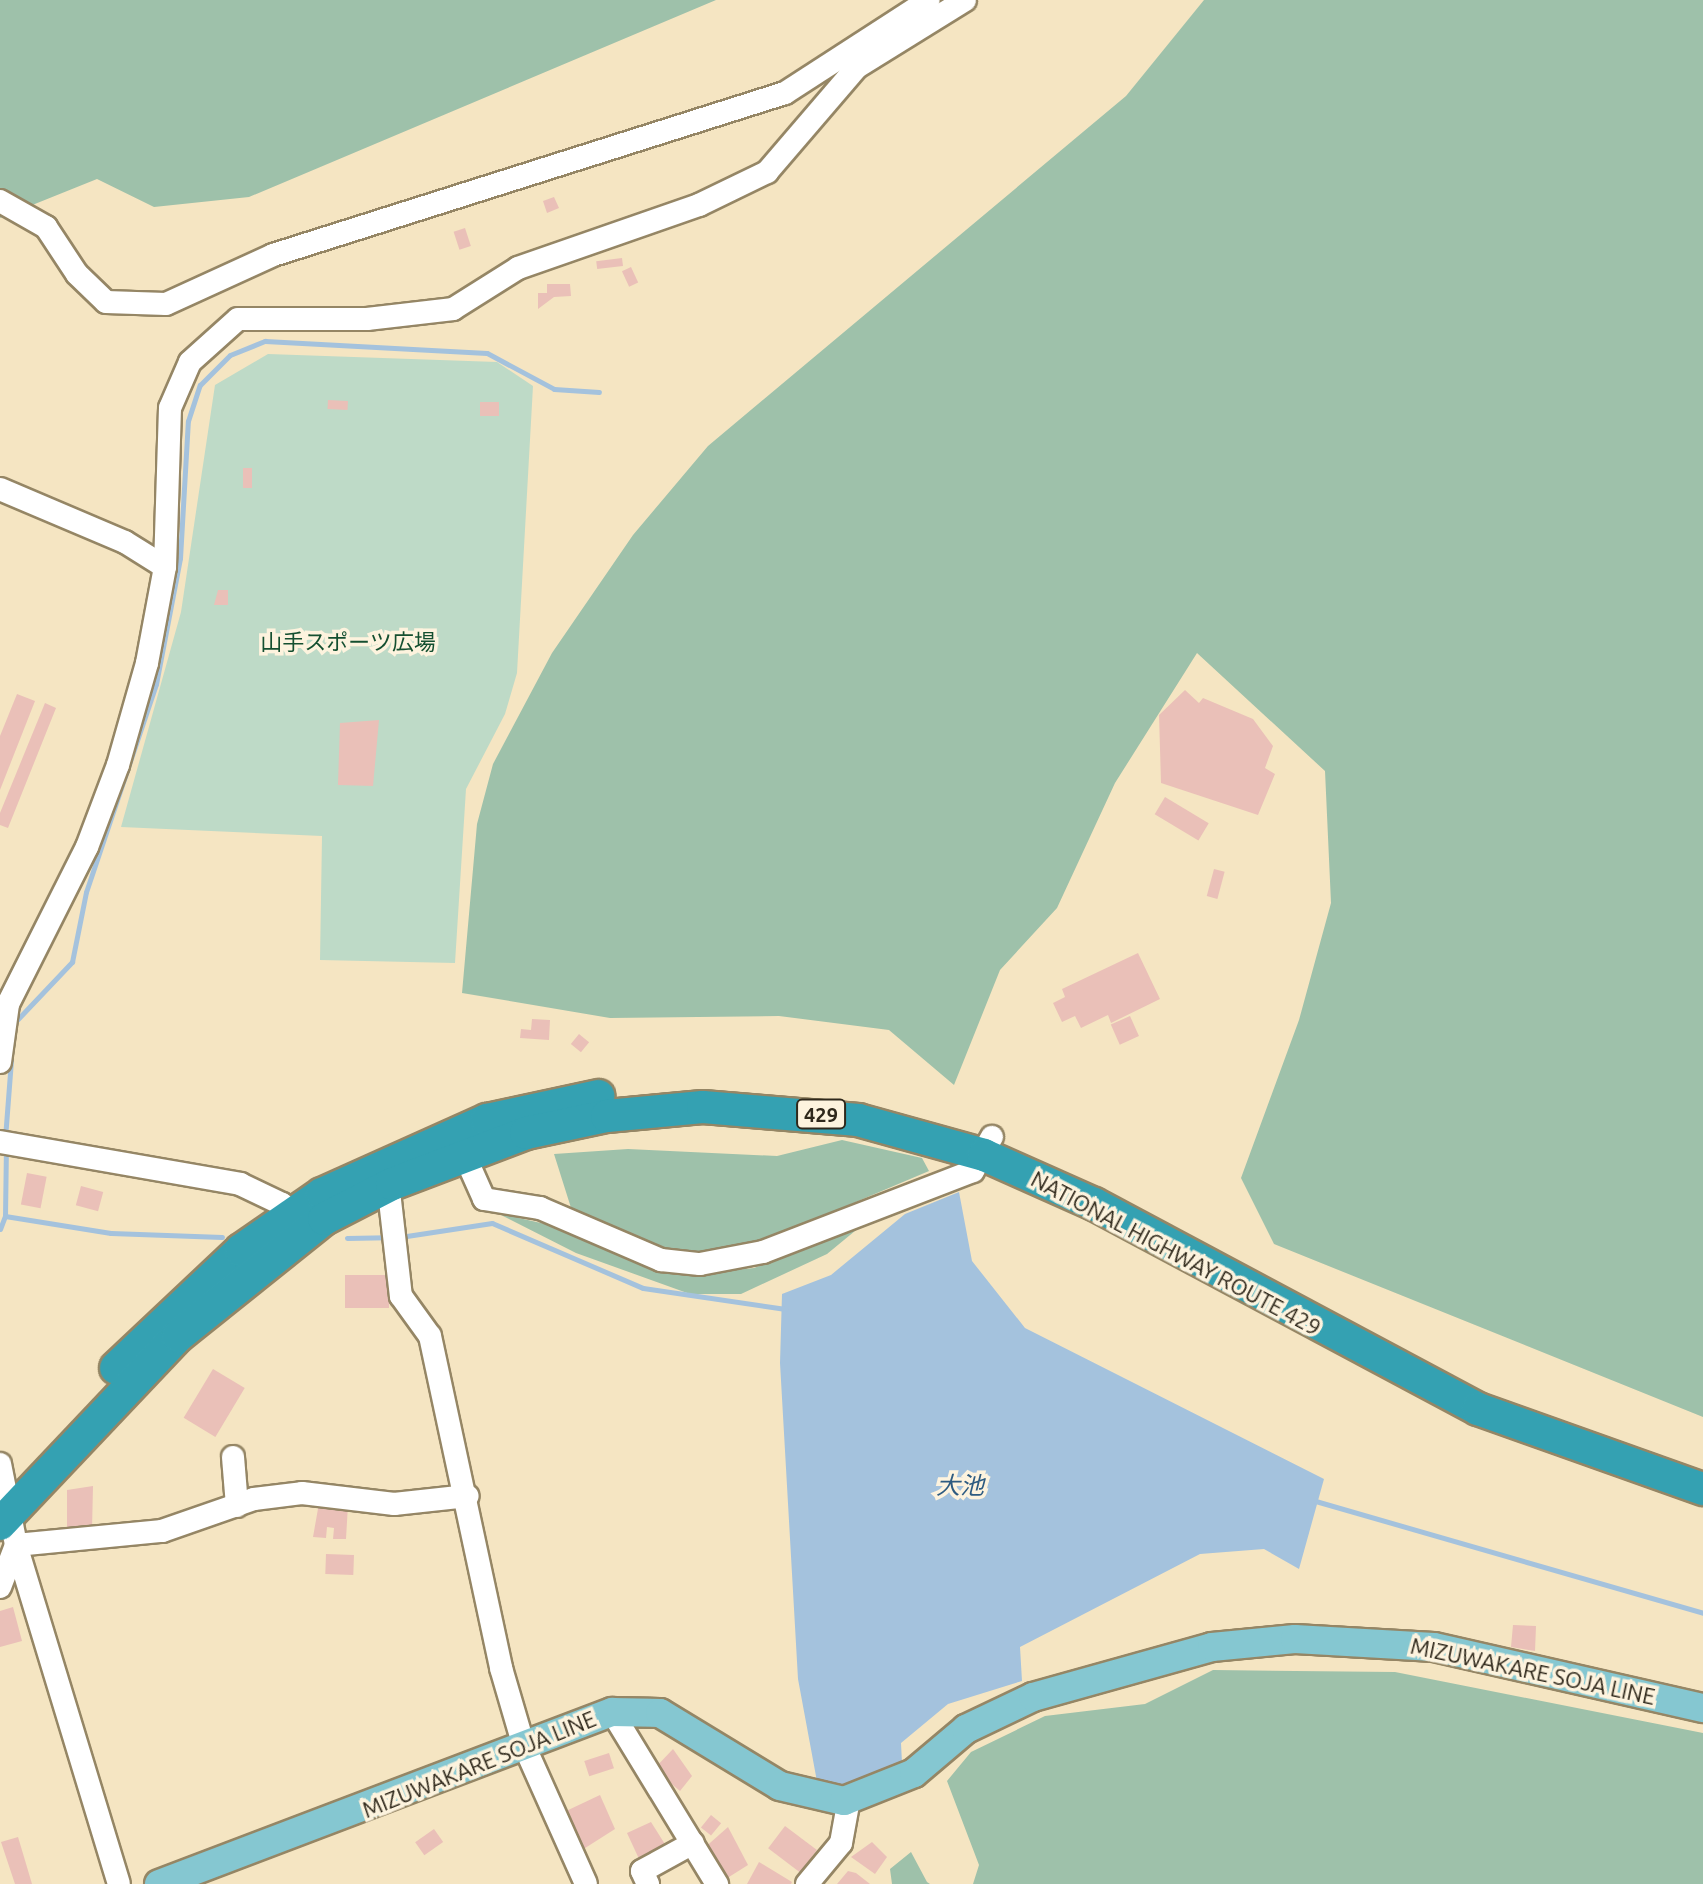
<!DOCTYPE html>
<html>
<head>
<meta charset="utf-8">
<style>
	body { margin:0 }
	#map { position:relative; width:1703px; height:1884px; overflow:hidden; background:#f5e5c2; font-family:Ubuntu,"Noto Sans JP",sans-serif }
	div>[style] { position:absolute }
	.green>* { inset:0; background:#bedac7 }
	.forest>* { inset:0; background:#9ec1aa }
	.water>* { inset:0; background:#a4c2dd }
	.stream>* { height:5px; margin:-2.5px; padding:0 2.5px; transform-origin:2.5px; border-radius:2.5px; background:#a4c2dd }
	.building>* { inset:0; background:#eac0b8; transform-origin:0 0 }
	.roads { filter:drop-shadow(2px 0 #958665) drop-shadow(-2px 0 #958665) drop-shadow(0 2px #958665) drop-shadow(0 -2px #958665) }
	.minor>* { height:22px; margin:-11px; padding:0 11px; transform-origin:11px; border-radius:11px; background:#fff }
	.major>* { height:28px; margin:-14px; padding:0 14px; transform-origin:14px; border-radius:14px; background:#85c7d1 }
	.highway>* { height:32px; margin:-16px; padding:0 16px; transform-origin:16px; border-radius:16px; background:#34a1b2 }
	span { translate:-50% -50%; white-space:nowrap; text-align:center; line-height:1.15; -webkit-text-stroke:7px #fdf3de; paint-order:stroke }
	.shield-label span { padding:2px 6px; background:#fdf3de; border:2px solid; border-radius:6px; -webkit-text-stroke-width:0 }
	.shield-label { font-size:20px; color:#2f281b; font-weight:700 }
	.park-label { font-size:22px; color:#144f30 }
	.street-label { font-size:22px; color:#2f281b }
	.water-label { font-size:24px; color:#2d5b81; font-style:italic }
</style>
</head>
<body>
<div id="map">
	<div class="green">
		<i style="clip-path:polygon(268px 354px,497px 362px,533px 386px,517px 673px,505px 714px,466px 789px,455px 963px,320px 960px,322px 836px,121px 827px,181px 612px,215px 385px)"></i>
	</div>
	<div class="forest">
		<i style="clip-path:polygon(0 0,716px 0,249px 197px,154px 207px,97px 179px,0 218px)"></i>
		<i style="clip-path:polygon(1204px 0,1703px 0,1703px 1417px,1274px 1244px,1241px 1178px,1299px 1020px,1331px 903px,1325px 771px,1197px 653px,1115px 783px,1057px 908px,1000px 970px,954px 1085px,889px 1030px,779px 1016px,610px 1018px,462px 993px,477px 824px,493px 764px,552px 653px,633px 535px,708px 446px,1126px 96px)"></i>
		<i style="clip-path:polygon(842px 1140px,922px 1158px,929px 1171px,745px 1249px,703px 1255px,663px 1251px,572px 1211px,554px 1154px,628px 1149px,777px 1156px)"></i>
		<i style="clip-path:polygon(497px 1213px,567px 1229px,662px 1269px,704px 1273px,754px 1268px,861px 1226px,827px 1254px,741px 1294px,690px 1294px,576px 1253px)"></i>
		<i style="clip-path:polygon(1213px 1670px,1395px 1672px,1703px 1733px,1703px 1884px,973px 1884px,979px 1865px,947px 1781px,971px 1752px,1045px 1716px,1145px 1704px)"></i>
		<i style="clip-path:polygon(911px 1852px,927px 1882px,930px 1884px,892px 1884px,890px 1869px)"></i>
	</div>
	<div class="water">
		<i style="clip-path:polygon(959px 1192px,972px 1261px,1025px 1328px,1324px 1479px,1299px 1569px,1264px 1549px,1200px 1554px,1020px 1647px,1022px 1681px,948px 1704px,901px 1743px,902px 1763px,857px 1783px,818px 1787px,798px 1679px,780px 1363px,782px 1294px,831px 1275px,905px 1214px)"></i>
	</div>
	<div class="stream">
		<i style="left:15px;top:1022px;width:83px;rotate:-46.5deg"></i>
		<i style="left:72px;top:962px;width:71px;rotate:-78.7deg"></i>
		<i style="left:86px;top:892px;width:219px;rotate:-71.4deg"></i>
		<i style="left:156px;top:684px;width:128px;rotate:-79.2deg"></i>
		<i style="left:180px;top:558px;width:137px;rotate:-86.7deg"></i>
		<i style="left:188px;top:421px;width:38px;rotate:-72deg"></i>
		<i style="left:200px;top:385px;width:42px;rotate:-45deg"></i>
		<i style="left:230px;top:355px;width:38px;rotate:-22deg"></i>
		<i style="left:265px;top:341px;width:222px;rotate:3.1deg"></i>
		<i style="left:487px;top:353px;width:76px;rotate:28.2deg"></i>
		<i style="left:554px;top:389px;width:45px;rotate:3.8deg"></i>
		<i style="left:5px;top:1138px;width:78px;rotate:-85.6deg"></i>
		<i style="left:5px;top:1216px;width:68px;rotate:-89.2deg"></i>
		<i style="left:0;top:1229px;width:14px;rotate:-69deg"></i>
		<i style="left:5px;top:1216px;width:107px;rotate:9.1deg"></i>
		<i style="left:111px;top:1233px;width:111px;rotate:2.1deg"></i>
		<i style="left:400px;top:1237px;width:93px;rotate:-8.7deg"></i>
		<i style="left:492px;top:1223px;width:164px;rotate:23.3deg"></i>
		<i style="left:643px;top:1288px;width:144px;rotate:8.4deg"></i>
		<i style="left:347px;top:1238px;width:39px;rotate:-1deg"></i>
		<i style="left:1312px;top:1500px;width:407px;rotate:16.1deg"></i>
	</div>
	<div class="building">
		<i style="clip-path:polygon(554px 197px,559px 208px,547px 213px,543px 201px)"></i>
		<i style="left:465px;top:228px;width:19px;height:12px;rotate:72deg"></i>
		<i style="left:622px;top:258px;width:8px;height:26px;rotate:83deg"></i>
		<i style="left:631px;top:267px;width:17px;height:10px;rotate:65deg"></i>
		<i style="clip-path:polygon(547px 284px,570px 284px,571px 296px,554px 297px,538px 309px,538px 293px,547px 293px)"></i>
		<i style="left:328px;top:400px;width:20px;height:9px;rotate:3deg"></i>
		<i style="left:480px;top:402px;width:19px;height:14px"></i>
		<i style="left:243px;top:468px;width:9px;height:20px"></i>
		<i style="clip-path:polygon(218px 590px,228px 590px,228px 605px,214px 605px)"></i>
		<i style="clip-path:polygon(1185px 690px,1199px 703px,1203px 698px,1253px 719px,1273px 746px,1265px 768px,1275px 774px,1258px 815px,1161px 783px,1159px 715px)"></i>
		<i style="clip-path:polygon(17px 694px,35px 701px,0 790px,0 736px)"></i>
		<i style="clip-path:polygon(45px 703px,56px 708px,8px 828px,0 825px,0 813px)"></i>
		<i style="clip-path:polygon(379px 720px,373px 786px,338px 785px,340px 723px)"></i>
		<i style="left:1165px;top:797px;width:51px;height:20px;rotate:31deg"></i>
		<i style="left:1214px;top:869px;width:11px;height:28px;rotate:15deg"></i>
		<i style="clip-path:polygon(1138px 953px,1160px 999px,1111px 1023px,1108px 1015px,1081px 1028px,1075px 1016px,1062px 1022px,1053px 1003px,1065px 997px,1062px 989px)"></i>
		<i style="left:1130px;top:1016px;width:22px;height:21px;rotate:66deg"></i>
		<i style="clip-path:polygon(532px 1019px,550px 1020px,549px 1040px,520px 1038px,521px 1029px,531px 1030px)"></i>
		<i style="left:579px;top:1034px;width:13px;height:13px;rotate:39deg"></i>
		<i style="left:27px;top:1173px;width:20px;height:32px;rotate:11deg"></i>
		<i style="left:81px;top:1186px;width:23px;height:20px;rotate:15deg"></i>
		<i style="left:345px;top:1275px;width:44px;height:33px"></i>
		<i style="left:213px;top:1369px;width:37px;height:57px;rotate:31deg"></i>
		<i style="clip-path:polygon(93px 1486px,92px 1530px,67px 1532px,67px 1490px)"></i>
		<i style="clip-path:polygon(319px 1503px,348px 1505px,346px 1539px,333px 1539px,334px 1528px,327px 1527px,326px 1538px,313px 1537px)"></i>
		<i style="left:326px;top:1554px;width:28px;height:20px;rotate:2deg"></i>
		<i style="clip-path:polygon(13px 1607px,22px 1641px,0 1647px,0 1611px)"></i>
		<i style="clip-path:polygon(1513px 1625px,1536px 1626px,1535px 1651px,1511px 1647px)"></i>
		<i style="clip-path:polygon(673px 1749px,692px 1776px,680px 1791px,654px 1769px)"></i>
		<i style="left:609px;top:1753px;width:16px;height:26px;rotate:72deg"></i>
		<i style="clip-path:polygon(600px 1795px,615px 1829px,582px 1850px,564px 1812px)"></i>
		<i style="left:711px;top:1815px;width:13px;height:16px;rotate:39deg"></i>
		<i style="clip-path:polygon(651px 1822px,668px 1849px,640px 1861px,627px 1833px)"></i>
		<i style="left:785px;top:1826px;width:40px;height:28px;rotate:37deg"></i>
		<i style="clip-path:polygon(728px 1827px,748px 1865px,721px 1882px,702px 1850px)"></i>
		<i style="left:434px;top:1829px;width:16px;height:23px;rotate:55deg"></i>
		<i style="clip-path:polygon(18px 1837px,24px 1857px,32px 1884px,15px 1884px,1px 1842px)"></i>
		<i style="clip-path:polygon(872px 1842px,887px 1857px,875px 1874px,851px 1857px)"></i>
		<i style="clip-path:polygon(759px 1862px,792px 1882px,791px 1884px,747px 1884px)"></i>
		<i style="clip-path:polygon(848px 1871px,856px 1873px,870px 1884px,837px 1884px)"></i>
	</div>
	<div class="roads">
		<div class="minor">
			<i style="left:0;top:201px;width:53px;rotate:29.5deg"></i>
			<i style="left:46px;top:227px;width:56px;rotate:56.6deg"></i>
			<i style="left:77px;top:274px;width:40px;rotate:44deg"></i>
			<i style="left:106px;top:302px;width:60px;rotate:1.9deg"></i>
			<i style="left:166px;top:304px;width:118px;rotate:-24.6deg"></i>
			<i style="left:273px;top:255px;width:537px;rotate:-17.56deg"></i>
			<i style="left:785px;top:93px;width:171px;rotate:-32.9deg"></i>
			<i style="left:0;top:489px;width:136px;rotate:23deg"></i>
			<i style="left:125px;top:542px;width:47px;rotate:32deg"></i>
			<i style="left:0;top:1062px;width:59px;rotate:-82.1deg"></i>
			<i style="left:8px;top:1004px;width:176px;rotate:-63.3deg"></i>
			<i style="left:87px;top:847px;width:88px;rotate:-69.3deg"></i>
			<i style="left:118px;top:765px;width:106px;rotate:-74.1deg"></i>
			<i style="left:147px;top:663px;width:98px;rotate:-79.4deg"></i>
			<i style="left:165px;top:567px;width:159px;rotate:-88.2deg"></i>
			<i style="left:170px;top:408px;width:50px;rotate:-66.5deg"></i>
			<i style="left:190px;top:362px;width:64px;rotate:-41.9deg"></i>
			<i style="left:238px;top:319px;width:129px"></i>
			<i style="left:367px;top:319px;width:87px;rotate:-6.6deg"></i>
			<i style="left:453px;top:309px;width:77px;rotate:-32.2deg"></i>
			<i style="left:518px;top:268px;width:192px;rotate:-19.2deg"></i>
			<i style="left:699px;top:205px;width:76px;rotate:-25.9deg"></i>
			<i style="left:767px;top:172px;width:138px;rotate:-49.4deg"></i>
			<i style="left:857px;top:67px;width:127px;rotate:-31.8deg"></i>
			<i style="left:0;top:1142px;width:244px;rotate:9.9deg"></i>
			<i style="left:240px;top:1184px;width:47px;rotate:25.5deg"></i>
			<i style="left:282px;top:1204px;width:28px;rotate:49deg"></i>
			<i style="left:460px;top:1145px;width:59px;rotate:66deg"></i>
			<i style="left:484px;top:1199px;width:57px;rotate:9.1deg"></i>
			<i style="left:540px;top:1208px;width:132px;rotate:23.3deg"></i>
			<i style="left:661px;top:1260px;width:39px;rotate:6deg"></i>
			<i style="left:700px;top:1264px;width:64px;rotate:-10.8deg"></i>
			<i style="left:763px;top:1252px;width:225px;rotate:-21.1deg"></i>
			<i style="left:973px;top:1171px;width:39px;rotate:-61deg"></i>
			<i style="left:387px;top:1174px;width:123px;rotate:83.5deg"></i>
			<i style="left:401px;top:1296px;width:49px;rotate:54.1deg"></i>
			<i style="left:430px;top:1336px;width:340px;rotate:77.9deg"></i>
			<i style="left:501px;top:1668px;width:78px;rotate:73.7deg"></i>
			<i style="left:523px;top:1743px;width:154px;rotate:65.9deg"></i>
			<i style="left:233px;top:1457px;width:49px;rotate:85.3deg"></i>
			<i style="left:0;top:1464px;width:83px;rotate:78.8deg"></i>
			<i style="left:16px;top:1545px;width:354px;rotate:73.1deg"></i>
			<i style="left:0;top:1587px;width:45px;rotate:-69.1deg"></i>
			<i style="left:16px;top:1545px;width:147px;rotate:-5.5deg"></i>
			<i style="left:162px;top:1531px;width:97px;rotate:-19.2deg"></i>
			<i style="left:254px;top:1499px;width:48px;rotate:-7.1deg"></i>
			<i style="left:302px;top:1493px;width:93px;rotate:6.8deg"></i>
			<i style="left:394px;top:1504px;width:74px;rotate:-6.2deg"></i>
			<i style="left:612px;top:1712px;width:202px;rotate:58.6deg"></i>
			<i style="left:648px;top:1884px;width:14px;rotate:-115deg"></i>
			<i style="left:642px;top:1871px;width:58px;rotate:-28.8deg"></i>
			<i style="left:807px;top:1884px;width:53px;rotate:-50.3deg"></i>
			<i style="left:841px;top:1843px;width:45px;rotate:-79.7deg"></i>
		</div>
		<div class="major">
			<i style="left:159px;top:1884px;width:485px;rotate:-20.8deg"></i>
			<i style="left:612px;top:1712px;width:48px;rotate:1.2deg"></i>
			<i style="left:660px;top:1713px;width:140px;rotate:31.3deg"></i>
			<i style="left:780px;top:1786px;width:66px;rotate:13.2deg"></i>
			<i style="left:844px;top:1801px;width:75px;rotate:-21.8deg"></i>
			<i style="left:914px;top:1773px;width:68px;rotate:-40.2deg"></i>
			<i style="left:966px;top:1729px;width:74px;rotate:-25.5deg"></i>
			<i style="left:1033px;top:1697px;width:186px;rotate:-15.6deg"></i>
			<i style="left:1212px;top:1647px;width:83px;rotate:-5.5deg"></i>
			<i style="left:1295px;top:1639px;width:139px;rotate:3.3deg"></i>
			<i style="left:1434px;top:1647px;width:276px;rotate:12.8deg"></i>
		</div>
		<div class="highway">
			<i style="left:116px;top:1368px;width:172px;rotate:-43.3deg"></i>
			<i style="left:241px;top:1250px;width:98px;rotate:-34.7deg"></i>
			<i style="left:322px;top:1194px;width:181px;rotate:-24.2deg"></i>
			<i style="left:487px;top:1120px;width:114px;rotate:-12.2deg"></i>
			<i style="left:0;top:1524px;width:259px;rotate:-46.6deg"></i>
			<i style="left:178px;top:1336px;width:187px;rotate:-38.7deg"></i>
			<i style="left:324px;top:1219px;width:76px;rotate:-27.2deg"></i>
			<i style="left:392px;top:1184px;width:143px;rotate:-20.8deg"></i>
			<i style="left:526px;top:1133px;width:83px;rotate:-11.9deg"></i>
			<i style="left:607px;top:1116px;width:96px;rotate:-5.4deg"></i>
			<i style="left:703px;top:1107px;width:156px;rotate:4.8deg"></i>
			<i style="left:858px;top:1120px;width:131px;rotate:15.5deg"></i>
			<i style="left:984px;top:1155px;width:120px;rotate:24deg"></i>
			<i style="left:1094px;top:1204px;width:435px;rotate:28.1deg"></i>
			<i style="left:1478px;top:1409px;width:239px;rotate:19.6deg"></i>
		</div>
	</div>
	<div class="shield-label">
		<span style="left:821px;top:1114px">429</span>
	</div>
	<div class="park-label">
		<span style="left:348px;top:642px">山手スポーツ広場</span>
	</div>
	<div class="street-label">
		<span style="left:1176px;top:1253px;rotate:28deg">NATIONAL HIGHWAY ROUTE 429</span>
		<span style="left:1533px;top:1671px;rotate:12deg">MIZUWAKARE SOJA LINE</span>
		<span style="left:479px;top:1764px;rotate:-22deg">MIZUWAKARE SOJA LINE</span>
	</div>
	<div class="water-label">
		<span style="left:960px;top:1486px">大池</span>
	</div>
</div>
</body>
</html>
